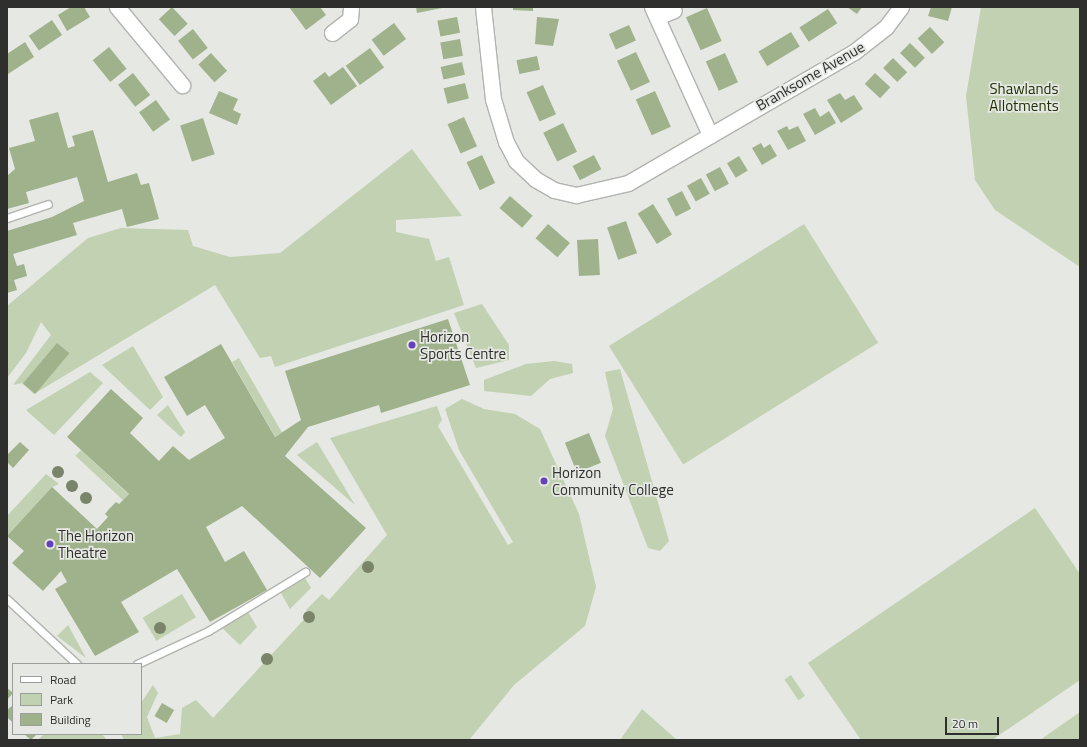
<!DOCTYPE html>
<html>
<head>
<meta charset="utf-8">
<style>
	body { margin:0 }
	#map { position:relative; width:1087px; height:747px; overflow:hidden; background:#e5e8e3; font-family:"Titillium Web",sans-serif }
	div>[style] { position:absolute }
	.green>* { inset:0; background:#c1d1b1; transform-origin:0 0 }
	.building>* { inset:0; background:#9fb28b; transform-origin:0 0 }
	.roads { filter:drop-shadow(1px 0 #b1b4ae) drop-shadow(-1px 0 #b1b4ae) drop-shadow(0 1px #b1b4ae) drop-shadow(0 -1px #b1b4ae) }
	.service>* { height:7px; margin:-3.5px; padding:0 3.5px; transform-origin:3.5px; border-radius:3.5px; background:#fff }
	.minor>* { height:15px; margin:-7.5px; padding:0 7.5px; transform-origin:7.5px; border-radius:7.5px; background:#fff }
	.trees>* { width:12px; height:12px; margin:-6px; border-radius:50%; background:#798468 }
	.dots>* { width:11px; height:11px; translate:-50% -50%; box-sizing:border-box; border:2px solid #e5e8e3; border-radius:50% }
	span { translate:-50% -50%; white-space:nowrap; text-align:center; line-height:1.15; -webkit-text-stroke:3.5px #e5e8e3; paint-order:stroke }
	.street-label { font-size:15px; color:#2f302e }
	.park-label { font-size:15px; color:#203204 }
	.poi-label { font-size:15px; color:#2f302e }
	.left { translate:0 -50%; text-align:left }
	.frame { position:absolute; inset:0; border:8px solid #2f302e; pointer-events:none }
	.legend { position:absolute; left:12px; top:663px; width:130px; height:72px; box-sizing:border-box; background:#e5e8e3; border:1px solid #9c9e9b; margin:0; padding:5px 7px; list-style:none; font-size:12px; color:#2f302e }
	.legend li { display:flex; align-items:center; gap:8px; height:20px }
	.legend b { width:20px; border:1px solid #9c9e9b }
	.scale { position:absolute; left:945px; top:717px; width:54px; height:18px; box-sizing:border-box; border:2px solid #2f302e; border-top:0; padding-left:5px; font-size:12px; line-height:14px; white-space:nowrap; color:#2f302e; -webkit-text-stroke:3px #e5e8e3; paint-order:stroke }
</style>
</head>
<body>
<div id="map">
	<div class="green">
		<i style="clip-path:polygon(981px 7px,1080px 7px,1080px 267px,995px 210px,975px 180px,966px 96px)"></i>
		<i style="clip-path:polygon(412px 149px,462px 216px,396px 220px,396px 232px,429px 239px,436px 261px,449px 257px,464px 305px,275px 367px,271px 356px,260px 358px,215px 285px,34px 394px,22px 383px,13px 385px,51px 335px,41px 322px,26px 353px,7px 378px,7px 306px,88px 238px,121px 228px,188px 230px,193px 246px,230px 257px,280px 253px)"></i>
		<i style="left:804px;top:224px;width:140px;height:230px;rotate:58deg"></i>
		<i style="clip-path:polygon(482px 304px,509px 345px,509px 360px,476px 368px,454px 313px)"></i>
		<i style="clip-path:polygon(133px 346px,163px 397px,150px 410px,102px 365px)"></i>
		<i style="left:239px;top:358px;width:86px;height:8px;rotate:60deg"></i>
		<i style="clip-path:polygon(554px 361px,572px 364px,573px 373px,550px 379px,531px 396px,484px 391px,484px 380px,526px 364px)"></i>
		<i style="clip-path:polygon(620px 369px,669px 541px,660px 551px,648px 548px,605px 436px,613px 409px,605px 372px)"></i>
		<i style="clip-path:polygon(90px 372px,103px 383px,54px 435px,26px 410px)"></i>
		<i style="clip-path:polygon(462px 399px,484px 409px,515px 414px,540px 429px,579px 514px,596px 587px,585px 626px,514px 685px,469px 740px,124px 740px,121px 734px,141px 734px,141px 703px,153px 685px,158px 693px,147px 717px,155px 738px,180px 734px,182px 708px,196px 700px,213px 718px,310px 613px,306px 610px,322px 594px,329px 600px,387px 535px,330px 438px,437px 406px,442px 420px,438px 426px,508px 545px,513px 542px,459px 450px,445px 409px)"></i>
		<i style="clip-path:polygon(168px 405px,185px 432px,181px 437px,157px 415px)"></i>
		<i style="clip-path:polygon(317px 442px,355px 505px,297px 455px)"></i>
		<i style="left:81px;top:450px;width:65px;height:8px;rotate:43deg"></i>
		<i style="clip-path:polygon(46px 474px,59px 484px,52px 487px,7px 536px,7px 516px)"></i>
		<i style="clip-path:polygon(1035px 508px,1080px 574px,1080px 680px,992px 740px,861px 740px,808px 663px)"></i>
		<i style="clip-path:polygon(305px 578px,311px 588px,290px 609px,281px 593px)"></i>
		<i style="left:182px;top:594px;width:27px;height:46px;rotate:59deg"></i>
		<i style="clip-path:polygon(248px 612px,257px 627px,240px 645px,221px 627px)"></i>
		<i style="clip-path:polygon(68px 625px,86px 658px,57px 636px)"></i>
		<i style="left:791px;top:675px;width:25px;height:8px;rotate:56deg"></i>
		<i style="clip-path:polygon(642px 709px,677px 740px,620px 740px)"></i>
		<i style="clip-path:polygon(1080px 712px,1080px 740px,1040px 740px)"></i>
		<i style="clip-path:polygon(44px 734px,102px 734px,107px 740px,38px 740px)"></i>
	</div>
	<div class="building">
		<i style="clip-path:polygon(71px 7px,84px 7px,90px 17px,67px 31px,58px 15px)"></i>
		<i style="left:172px;top:7px;width:23px;height:18px;rotate:47deg"></i>
		<i style="clip-path:polygon(289px 7px,320px 7px,326px 15px,306px 30px)"></i>
		<i style="clip-path:polygon(416px 7px,442px 7px,442px 8px,417px 13px)"></i>
		<i style="clip-path:polygon(513px 7px,533px 7px,533px 11px,513px 10px)"></i>
		<i style="clip-path:polygon(847px 7px,862px 7px,857px 14px)"></i>
		<i style="clip-path:polygon(931px 7px,952px 7px,948px 21px,928px 16px)"></i>
		<i style="left:707px;top:8px;width:36px;height:23px;rotate:66deg"></i>
		<i style="left:828px;top:9px;width:17px;height:34px;rotate:57deg"></i>
		<i style="left:457px;top:17px;width:16px;height:20px;rotate:79deg"></i>
		<i style="clip-path:polygon(537px 17px,559px 19px,553px 46px,535px 44px)"></i>
		<i style="left:52px;top:20px;width:18px;height:28px;rotate:56deg"></i>
		<i style="left:394px;top:23px;width:20px;height:28px;rotate:53deg"></i>
		<i style="left:629px;top:25px;width:17px;height:22px;rotate:66deg"></i>
		<i style="left:930px;top:27px;width:21px;height:17px;rotate:47deg"></i>
		<i style="left:193px;top:29px;width:24px;height:19px;rotate:52deg"></i>
		<i style="left:791px;top:32px;width:17px;height:38px;rotate:59deg"></i>
		<i style="left:460px;top:39px;width:17px;height:20px;rotate:80deg"></i>
		<i style="clip-path:polygon(25px 42px,34px 57px,8px 74px,7px 54px)"></i>
		<i style="left:910px;top:43px;width:21px;height:14px;rotate:45deg"></i>
		<i style="left:109px;top:47px;width:28px;height:21px;rotate:51deg"></i>
		<i style="left:370px;top:48px;width:24px;height:30px;rotate:54deg"></i>
		<i style="left:636px;top:52px;width:33px;height:21px;rotate:65deg"></i>
		<i style="left:211px;top:53px;width:24px;height:17px;rotate:48deg"></i>
		<i style="left:725px;top:53px;width:32px;height:21px;rotate:66deg"></i>
		<i style="left:537px;top:56px;width:14px;height:21px;rotate:78deg"></i>
		<i style="left:893px;top:58px;width:20px;height:14px;rotate:45deg"></i>
		<i style="left:462px;top:62px;width:13px;height:22px;rotate:77deg"></i>
		<i style="clip-path:polygon(343px 67px,357px 86px,331px 105px,313px 81px,325px 72px,329px 77px)"></i>
		<i style="left:133px;top:73px;width:28px;height:19px;rotate:52deg"></i>
		<i style="left:875px;top:73px;width:21px;height:15px;rotate:43deg"></i>
		<i style="left:465px;top:83px;width:16px;height:22px;rotate:76deg"></i>
		<i style="left:543px;top:85px;width:32px;height:18px;rotate:66deg"></i>
		<i style="clip-path:polygon(219px 91px,238px 99px,233px 110px,241px 114px,237px 125px,209px 113px)"></i>
		<i style="left:655px;top:91px;width:39px;height:21px;rotate:66deg"></i>
		<i style="clip-path:polygon(840px 93px,845px 100px,854px 95px,863px 109px,841px 123px,827px 100px)"></i>
		<i style="left:156px;top:100px;width:24px;height:21px;rotate:54deg"></i>
		<i style="clip-path:polygon(815px 108px,820px 117px,829px 111px,836px 123px,815px 135px,803px 114px)"></i>
		<i style="clip-path:polygon(58px 112px,68px 148px,75px 146px,72px 136px,93px 130px,108px 182px,137px 173px,141px 185px,149px 183px,159px 219px,127px 227px,122px 209px,73px 223px,77px 235px,13px 254px,17px 266px,24px 264px,27px 276px,14px 280px,17px 290px,7px 293px,7px 231px,52px 217px,84px 201px,77px 177px,26px 192px,29px 203px,7px 209px,7px 176px,15px 169px,9px 148px,35px 141px,29px 120px)"></i>
		<i style="left:464px;top:117px;width:32px;height:18px;rotate:66deg"></i>
		<i style="left:203px;top:118px;width:38px;height:24px;rotate:72deg"></i>
		<i style="left:563px;top:123px;width:32px;height:22px;rotate:64deg"></i>
		<i style="clip-path:polygon(787px 126px,789px 130px,798px 126px,806px 141px,788px 150px,777px 131px)"></i>
		<i style="clip-path:polygon(761px 143px,764px 148px,770px 144px,777px 156px,762px 165px,752px 148px)"></i>
		<i style="left:482px;top:155px;width:31px;height:17px;rotate:65deg"></i>
		<i style="left:594px;top:155px;width:16px;height:24px;rotate:63deg"></i>
		<i style="left:739px;top:156px;width:17px;height:14px;rotate:59deg"></i>
		<i style="left:720px;top:167px;width:19px;height:16px;rotate:62deg"></i>
		<i style="left:701px;top:178px;width:18px;height:16px;rotate:61deg"></i>
		<i style="left:682px;top:191px;width:20px;height:17px;rotate:63deg"></i>
		<i style="left:510px;top:196px;width:30px;height:16px;rotate:41deg"></i>
		<i style="left:653px;top:204px;width:36px;height:18px;rotate:58deg"></i>
		<i style="left:626px;top:221px;width:34px;height:20px;rotate:71deg"></i>
		<i style="left:548px;top:224px;width:29px;height:19px;rotate:41deg"></i>
		<i style="left:598px;top:239px;width:36px;height:21px;rotate:87deg"></i>
		<i style="clip-path:polygon(448px 319px,470px 385px,381px 413px,379px 405px,308px 427px,285px 456px,366px 528px,320px 578px,242px 506px,206px 527px,225px 562px,244px 551px,267px 590px,210px 622px,177px 569px,121px 602px,139px 632px,95px 656px,55px 589px,67px 582px,61px 571px,43px 591px,12px 563px,24px 551px,7px 536px,52px 487px,97px 529px,108px 517px,105px 514px,110px 508px,116px 502px,119px 504px,129px 494px,67px 437px,111px 389px,143px 418px,130px 433px,159px 461px,173px 446px,189px 460px,225px 438px,205px 405px,187px 416px,164px 377px,221px 344px,275px 437px,301px 420px,285px 371px)"></i>
		<i style="left:57px;top:343px;width:16px;height:53px;rotate:40deg"></i>
		<i style="left:589px;top:433px;width:32px;height:26px;rotate:68deg"></i>
		<i style="clip-path:polygon(20px 442px,29px 450px,13px 468px,7px 462px,7px 455px)"></i>
		<i style="clip-path:polygon(7px 688px,13px 693px,7px 700px)"></i>
		<i style="left:162px;top:703px;width:14px;height:15px;rotate:30deg"></i>
		<i style="clip-path:polygon(13px 705px,13px 723px,7px 717px,7px 710px)"></i>
		<i style="clip-path:polygon(24px 734px,37px 734px,31px 740px)"></i>
	</div>
	<div class="roads">
		<div class="service">
			<i style="left:7px;top:218px;width:43px;rotate:-18.9deg"></i>
			<i style="left:7px;top:599px;width:96px;rotate:42.9deg"></i>
			<i style="left:137px;top:664px;width:78px;rotate:-24.9deg"></i>
			<i style="left:208px;top:631px;width:114px;rotate:-31.3deg"></i>
		</div>
		<div class="minor">
			<i style="left:117px;top:7px;width:102px;rotate:50.2deg"></i>
			<i style="left:483px;top:7px;width:93px;rotate:83.8deg"></i>
			<i style="left:493px;top:99px;width:45px;rotate:73.2deg"></i>
			<i style="left:506px;top:142px;width:21px;rotate:62deg"></i>
			<i style="left:516px;top:161px;width:26px;rotate:43deg"></i>
			<i style="left:535px;top:179px;width:22px;rotate:30deg"></i>
			<i style="left:554px;top:190px;width:23px;rotate:13deg"></i>
			<i style="left:576px;top:195px;width:53px;rotate:-13deg"></i>
			<i style="left:628px;top:183px;width:261px;rotate:-30.1deg"></i>
			<i style="left:854px;top:52px;width:41px;rotate:-38deg"></i>
			<i style="left:886px;top:27px;width:25px;rotate:-53deg"></i>
			<i style="left:652px;top:7px;width:141px;rotate:65.6deg"></i>
			<i style="left:657px;top:17px;width:18px;rotate:-22deg"></i>
			<i style="left:332px;top:33px;width:23px;rotate:-38deg"></i>
			<i style="left:350px;top:19px;width:12px;rotate:-85deg"></i>
		</div>
	</div>
	<div class="trees">
		<i style="left:58px;top:472px"></i>
		<i style="left:72px;top:486px"></i>
		<i style="left:86px;top:498px"></i>
		<i style="left:368px;top:567px"></i>
		<i style="left:309px;top:617px"></i>
		<i style="left:160px;top:628px"></i>
		<i style="left:267px;top:659px"></i>
	</div>
	<div class="dots">
		<i style="left:412px;top:345px;background:#6341b9"></i>
		<i style="left:544px;top:481px;background:#6341b9"></i>
		<i style="left:50px;top:544px;background:#6341b9"></i>
	</div>
	<div class="street-label">
		<span style="left:810px;top:76px;rotate:-30deg">Branksome Avenue</span>
	</div>
	<div class="park-label">
		<span style="left:1024px;top:97px">Shawlands<br>Allotments</span>
	</div>
	<div class="poi-label">
		<span class="left" style="left:420px;top:345px">Horizon<br>Sports Centre</span>
		<span class="left" style="left:552px;top:481px">Horizon<br>Community College</span>
		<span class="left" style="left:58px;top:544px">The Horizon<br>Theatre</span>
	</div>
	<div class="frame"></div>
	<ul class="legend">
	<li><b style="height:5px;background:#fff"></b>Road</li>
	<li><b style="height:11px;background:#c1d1b1"></b>Park</li>
	<li><b style="height:11px;background:#9fb28b"></b>Building</li>
	</ul>
	<div class="scale">20 m</div>
</div>
</body>
</html>
